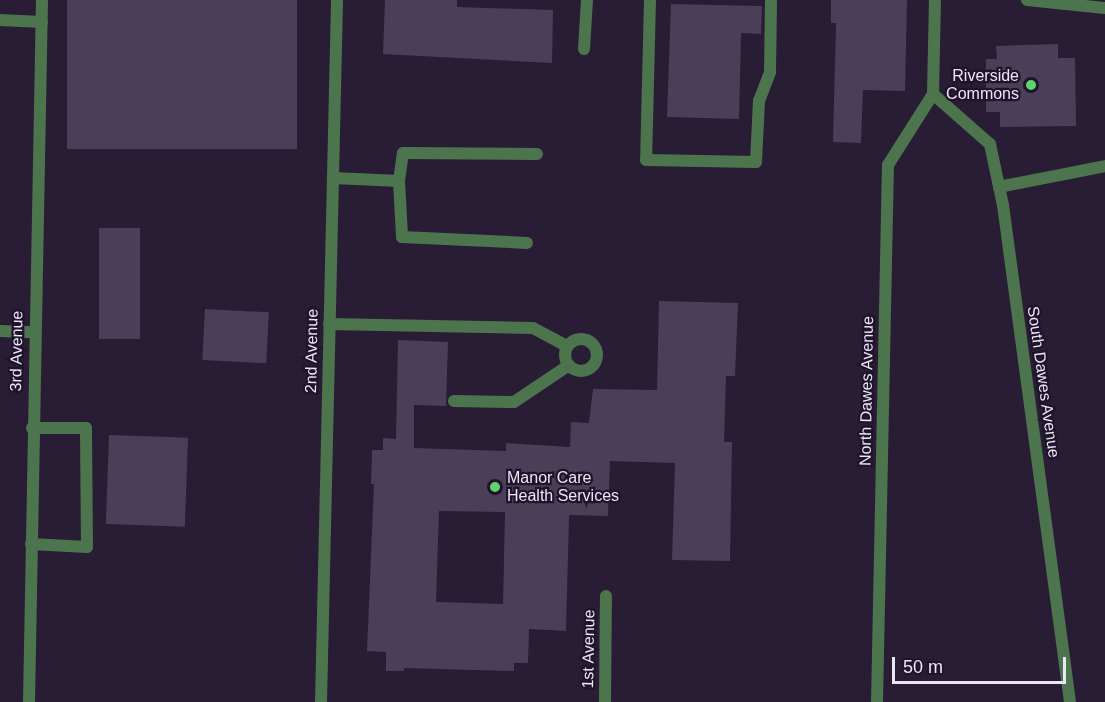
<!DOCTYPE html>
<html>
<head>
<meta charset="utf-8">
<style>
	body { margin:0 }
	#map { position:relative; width:1105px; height:702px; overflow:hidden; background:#291d35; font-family:Helvetica,sans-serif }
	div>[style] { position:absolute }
	.building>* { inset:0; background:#4a3e59; transform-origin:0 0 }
	.service>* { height:12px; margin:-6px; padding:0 6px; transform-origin:6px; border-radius:6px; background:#4c754e }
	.service>.ring { margin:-6px; padding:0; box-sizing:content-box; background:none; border:12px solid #4c754e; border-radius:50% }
	.minor>* { height:12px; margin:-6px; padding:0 6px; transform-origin:6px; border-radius:6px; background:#4c754e }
	.dots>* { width:16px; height:16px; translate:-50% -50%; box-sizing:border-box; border:3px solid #1f142b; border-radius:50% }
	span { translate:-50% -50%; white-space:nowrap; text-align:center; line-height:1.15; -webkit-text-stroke:4.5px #1f142b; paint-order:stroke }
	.poi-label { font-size:16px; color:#ece5f6 }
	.right { translate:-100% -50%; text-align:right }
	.left { translate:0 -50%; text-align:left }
	.street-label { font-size:16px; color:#ece5f6 }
	.scale { position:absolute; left:892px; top:657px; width:174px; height:27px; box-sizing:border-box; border:3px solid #ece5f6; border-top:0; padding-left:8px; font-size:18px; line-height:21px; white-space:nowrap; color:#ece5f6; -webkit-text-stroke:4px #1f142b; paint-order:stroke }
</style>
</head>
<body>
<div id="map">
	<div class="building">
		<i style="left:67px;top:0;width:230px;height:149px"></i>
		<i style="clip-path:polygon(385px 0,457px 0,457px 7px,553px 10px,552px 63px,383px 54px)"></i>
		<i style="clip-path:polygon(831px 0,907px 0,905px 91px,863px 90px,861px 143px,833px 142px,836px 23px,831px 23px)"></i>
		<i style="clip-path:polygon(671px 4px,762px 6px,761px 34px,741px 33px,739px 119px,667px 117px)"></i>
		<i style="clip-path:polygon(1058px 44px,1058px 58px,1075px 58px,1076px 126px,1000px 127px,1000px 112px,986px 112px,986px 59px,997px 59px,996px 46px)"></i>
		<i style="left:99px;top:228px;width:41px;height:111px"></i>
		<i style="clip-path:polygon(evenodd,659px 301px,738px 303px,735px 376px,726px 376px,724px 442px,732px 442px,730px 561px,672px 560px,675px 463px,610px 461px,608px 516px,569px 515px,566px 631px,529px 629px,528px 663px,514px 663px,514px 671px,404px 668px,404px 671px,386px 671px,386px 652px,367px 651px,374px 484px,371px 484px,372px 450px,383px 450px,383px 438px,396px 439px,398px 340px,448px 342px,446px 406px,414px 405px,414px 448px,506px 451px,506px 443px,570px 447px,571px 422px,589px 423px,593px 389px,657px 390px,659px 301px,439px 511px,505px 512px,503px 604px,436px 602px,439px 511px)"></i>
		<i style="left:205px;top:309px;width:64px;height:51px;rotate:3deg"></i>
		<i style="left:109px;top:435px;width:79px;height:89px;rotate:2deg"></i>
	</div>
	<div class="service">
		<i style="left:650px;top:0;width:160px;rotate:91.4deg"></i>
		<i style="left:646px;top:160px;width:110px;rotate:1deg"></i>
		<i style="left:756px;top:162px;width:61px;rotate:-87.2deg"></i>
		<i style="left:759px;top:101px;width:31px;rotate:-69deg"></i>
		<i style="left:770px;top:72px;width:72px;rotate:-89.2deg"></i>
		<i style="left:1027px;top:0;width:78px;rotate:5.9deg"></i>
		<i style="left:0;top:20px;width:42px;rotate:2.7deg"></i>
		<i style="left:584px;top:49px;width:49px;rotate:-86.5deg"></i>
		<i style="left:333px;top:178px;width:66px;rotate:2.6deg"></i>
		<i style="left:399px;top:181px;width:28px;rotate:-82deg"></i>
		<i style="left:403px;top:153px;width:134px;rotate:0.4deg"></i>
		<i style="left:399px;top:181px;width:56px;rotate:86.9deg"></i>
		<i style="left:402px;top:237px;width:125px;rotate:2.7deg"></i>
		<i style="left:999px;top:187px;width:108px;rotate:-11.2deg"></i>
		<i style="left:329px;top:324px;width:204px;rotate:1.1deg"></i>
		<i style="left:533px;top:328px;width:38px;rotate:28deg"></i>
		<i class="ring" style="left:565px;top:339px;width:20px;height:20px"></i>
		<i style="left:454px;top:401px;width:60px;rotate:1deg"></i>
		<i style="left:514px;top:402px;width:66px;rotate:-33.9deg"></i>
		<i style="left:31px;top:544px;width:56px;rotate:3.1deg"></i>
		<i style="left:87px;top:547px;width:119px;rotate:-90.5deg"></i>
		<i style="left:86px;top:428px;width:54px;rotate:180deg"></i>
	</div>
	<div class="minor">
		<i style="left:933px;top:94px;width:76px;rotate:41.3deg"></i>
		<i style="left:990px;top:144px;width:62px;rotate:78deg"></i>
		<i style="left:1003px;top:205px;width:501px;rotate:82.32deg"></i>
		<i style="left:933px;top:94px;width:94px;rotate:-88.8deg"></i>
		<i style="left:0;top:331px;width:34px;rotate:2deg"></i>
		<i style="left:29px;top:702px;width:702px;rotate:-88.94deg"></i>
		<i style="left:321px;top:702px;width:702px;rotate:-88.69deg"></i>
		<i style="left:605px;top:702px;width:106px;rotate:-89.5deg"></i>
		<i style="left:877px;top:702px;width:537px;rotate:-88.83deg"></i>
		<i style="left:888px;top:165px;width:84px;rotate:-57.6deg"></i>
	</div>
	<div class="dots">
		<i style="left:1031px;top:85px;background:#5ed56c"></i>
		<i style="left:495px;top:487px;background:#5ed56c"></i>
	</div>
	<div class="poi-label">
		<span class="right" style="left:1019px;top:85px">Riverside<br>Commons</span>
		<span class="left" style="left:507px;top:487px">Manor Care<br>Health Services</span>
	</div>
	<div class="street-label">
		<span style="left:17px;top:351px;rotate:-89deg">3rd Avenue</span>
		<span style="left:312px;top:351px;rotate:-89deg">2nd Avenue</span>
		<span style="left:1043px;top:382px;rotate:82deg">South Dawes Avenue</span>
		<span style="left:867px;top:391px;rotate:-89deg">North Dawes Avenue</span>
		<span style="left:589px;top:649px;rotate:-89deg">1st Avenue</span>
	</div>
	<div class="scale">50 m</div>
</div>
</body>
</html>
